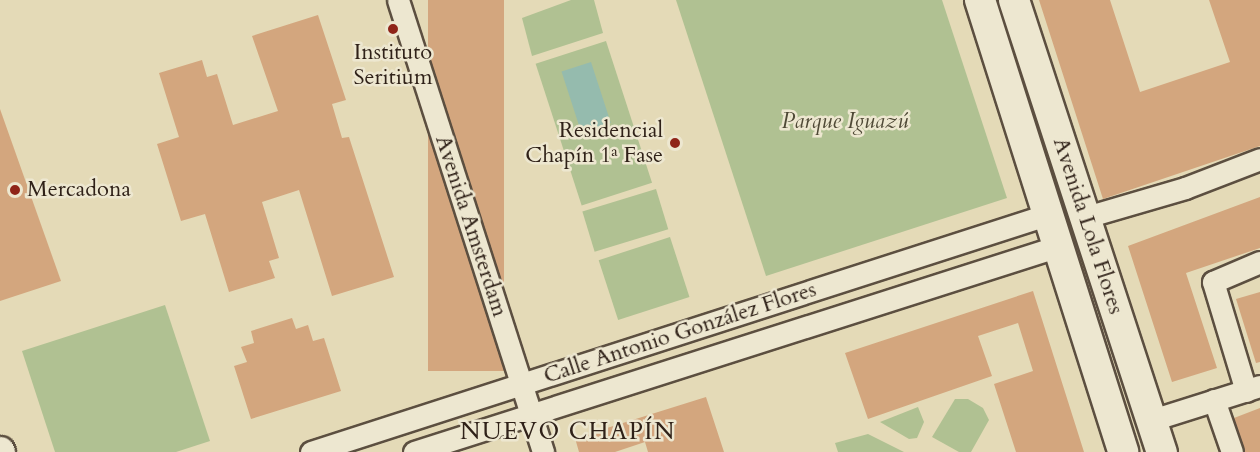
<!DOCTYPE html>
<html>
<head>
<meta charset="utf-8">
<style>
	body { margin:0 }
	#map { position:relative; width:1260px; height:452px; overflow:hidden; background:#e4dab7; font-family:Cardo,serif }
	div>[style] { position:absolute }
	.green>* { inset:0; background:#b0c192; transform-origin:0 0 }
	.water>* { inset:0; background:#95bbae; transform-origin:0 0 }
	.building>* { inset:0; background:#d3a67e; transform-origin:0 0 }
	.roads { filter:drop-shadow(2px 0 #5c4f40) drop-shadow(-2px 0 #5c4f40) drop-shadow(0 2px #5c4f40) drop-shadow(0 -2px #5c4f40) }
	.minor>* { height:21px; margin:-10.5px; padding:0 10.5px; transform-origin:10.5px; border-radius:10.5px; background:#ede7d0 }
	.tertiary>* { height:27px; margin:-13.5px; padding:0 13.5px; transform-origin:13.5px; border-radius:13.5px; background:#ede7d0 }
	.secondary>* { height:30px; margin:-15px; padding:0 15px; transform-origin:15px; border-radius:15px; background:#ede7d0 }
	.dots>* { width:16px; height:16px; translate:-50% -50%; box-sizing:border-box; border:3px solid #ede7d0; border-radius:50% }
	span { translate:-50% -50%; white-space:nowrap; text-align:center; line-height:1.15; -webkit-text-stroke:5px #ede7d0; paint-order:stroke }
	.poi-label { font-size:22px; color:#2f2118 }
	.right { translate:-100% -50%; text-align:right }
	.left { translate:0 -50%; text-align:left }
	.park-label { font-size:22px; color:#4f4936; font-style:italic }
	.street-label { font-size:22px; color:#2f2118 }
	.neighbourhood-label { font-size:24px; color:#2f2118; letter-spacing:1.5px }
</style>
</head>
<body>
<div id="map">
	<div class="green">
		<i style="clip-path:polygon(571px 0,594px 0,603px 33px,532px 56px,522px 18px)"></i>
		<i style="clip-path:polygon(676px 0,942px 0,1007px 198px,766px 276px)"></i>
		<i style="left:606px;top:41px;width:149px;height:74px;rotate:72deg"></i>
		<i style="left:656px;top:189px;width:42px;height:77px;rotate:73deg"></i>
		<i style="left:670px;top:237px;width:63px;height:75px;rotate:72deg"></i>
		<i style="clip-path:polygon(165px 305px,210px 441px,176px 452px,55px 452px,22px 351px)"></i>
		<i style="clip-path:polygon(955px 399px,968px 399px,983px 408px,989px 420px,971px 452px,959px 452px,932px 437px)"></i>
		<i style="clip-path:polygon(918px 407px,924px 422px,917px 438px,909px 439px,880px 422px)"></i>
		<i style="clip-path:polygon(868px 434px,904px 452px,838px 452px,835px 443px)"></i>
	</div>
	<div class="water">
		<i style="left:591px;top:62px;width:64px;height:31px;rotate:72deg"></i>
	</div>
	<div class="building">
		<i style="left:428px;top:0;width:76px;height:371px"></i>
		<i style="clip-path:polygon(1039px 0,1110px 0,1140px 92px,1230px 62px,1209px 0,1260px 0,1260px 146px,1103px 199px)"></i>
		<i style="clip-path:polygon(318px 15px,346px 100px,332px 104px,342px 138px,349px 137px,394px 277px,332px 296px,299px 190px,262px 202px,279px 258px,269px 261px,275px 278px,229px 292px,205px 214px,181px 221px,157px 144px,179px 137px,159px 73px,202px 60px,207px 77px,217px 74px,233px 125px,278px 111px,252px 36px)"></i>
		<i style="clip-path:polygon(0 109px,61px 281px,0 301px)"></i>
		<i style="clip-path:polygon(1260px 197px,1260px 248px,1186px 273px,1217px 368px,1172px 382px,1128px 246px)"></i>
		<i style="clip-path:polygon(1033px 291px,1084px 452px,1016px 452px,994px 384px,1033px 371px,1018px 323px,978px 336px,992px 376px,868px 419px,845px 353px)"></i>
		<i style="clip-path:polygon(1260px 292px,1260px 362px,1256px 363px,1236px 299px)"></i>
		<i style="clip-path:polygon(292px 318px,296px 329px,308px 325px,313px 341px,324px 338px,341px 391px,251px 419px,234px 366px,247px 362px,241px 347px,254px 343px,251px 331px)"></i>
		<i style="clip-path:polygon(706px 397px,724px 452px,648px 452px,645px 442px,615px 452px,579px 452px,575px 438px)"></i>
		<i style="clip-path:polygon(1260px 408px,1260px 452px,1244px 452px,1234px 418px)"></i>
	</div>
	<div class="roads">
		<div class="minor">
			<i style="left:398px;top:0;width:475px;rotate:72.2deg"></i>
			<i style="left:1086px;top:217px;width:103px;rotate:-16.3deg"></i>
			<i style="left:1185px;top:188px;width:80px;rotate:-21.1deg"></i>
			<i style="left:1246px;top:391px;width:114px;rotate:-106.8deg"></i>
			<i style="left:1213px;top:282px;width:51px;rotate:-23.1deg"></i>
			<i style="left:1214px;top:400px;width:55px;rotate:70.9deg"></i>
			<i style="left:1152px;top:420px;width:113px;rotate:-17.5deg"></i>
			<i style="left:311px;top:452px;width:775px;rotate:-17.87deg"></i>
			<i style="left:414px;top:452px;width:677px;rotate:-17.71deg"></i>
		</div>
		<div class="tertiary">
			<i style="left:0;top:450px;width:2px;rotate:63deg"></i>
		</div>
		<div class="secondary">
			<i style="left:980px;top:0;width:474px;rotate:72.4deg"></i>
			<i style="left:1014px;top:0;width:476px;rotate:71.9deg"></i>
		</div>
	</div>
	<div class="dots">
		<i style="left:393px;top:29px;background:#8f2418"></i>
		<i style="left:675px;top:143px;background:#8f2418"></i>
		<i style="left:15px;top:190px;background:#8f2418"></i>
	</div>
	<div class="poi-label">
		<span style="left:393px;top:65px">Instituto<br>Seritium</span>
		<span class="right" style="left:663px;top:143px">Residencial<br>Chapín 1ª Fase</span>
		<span class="left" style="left:27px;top:190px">Mercadona</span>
	</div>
	<div class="park-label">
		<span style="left:845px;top:122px">Parque Iguazú</span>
	</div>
	<div class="street-label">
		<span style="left:471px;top:226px;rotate:72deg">Avenida Amsterdam</span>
		<span style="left:1088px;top:226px;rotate:72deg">Avenida Lola Flores</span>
		<span style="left:680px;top:333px;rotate:-18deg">Calle Antonio González Flores</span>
	</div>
	<div class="neighbourhood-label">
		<span style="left:568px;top:432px">NUEVO CHAPÍN</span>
	</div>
</div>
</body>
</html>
